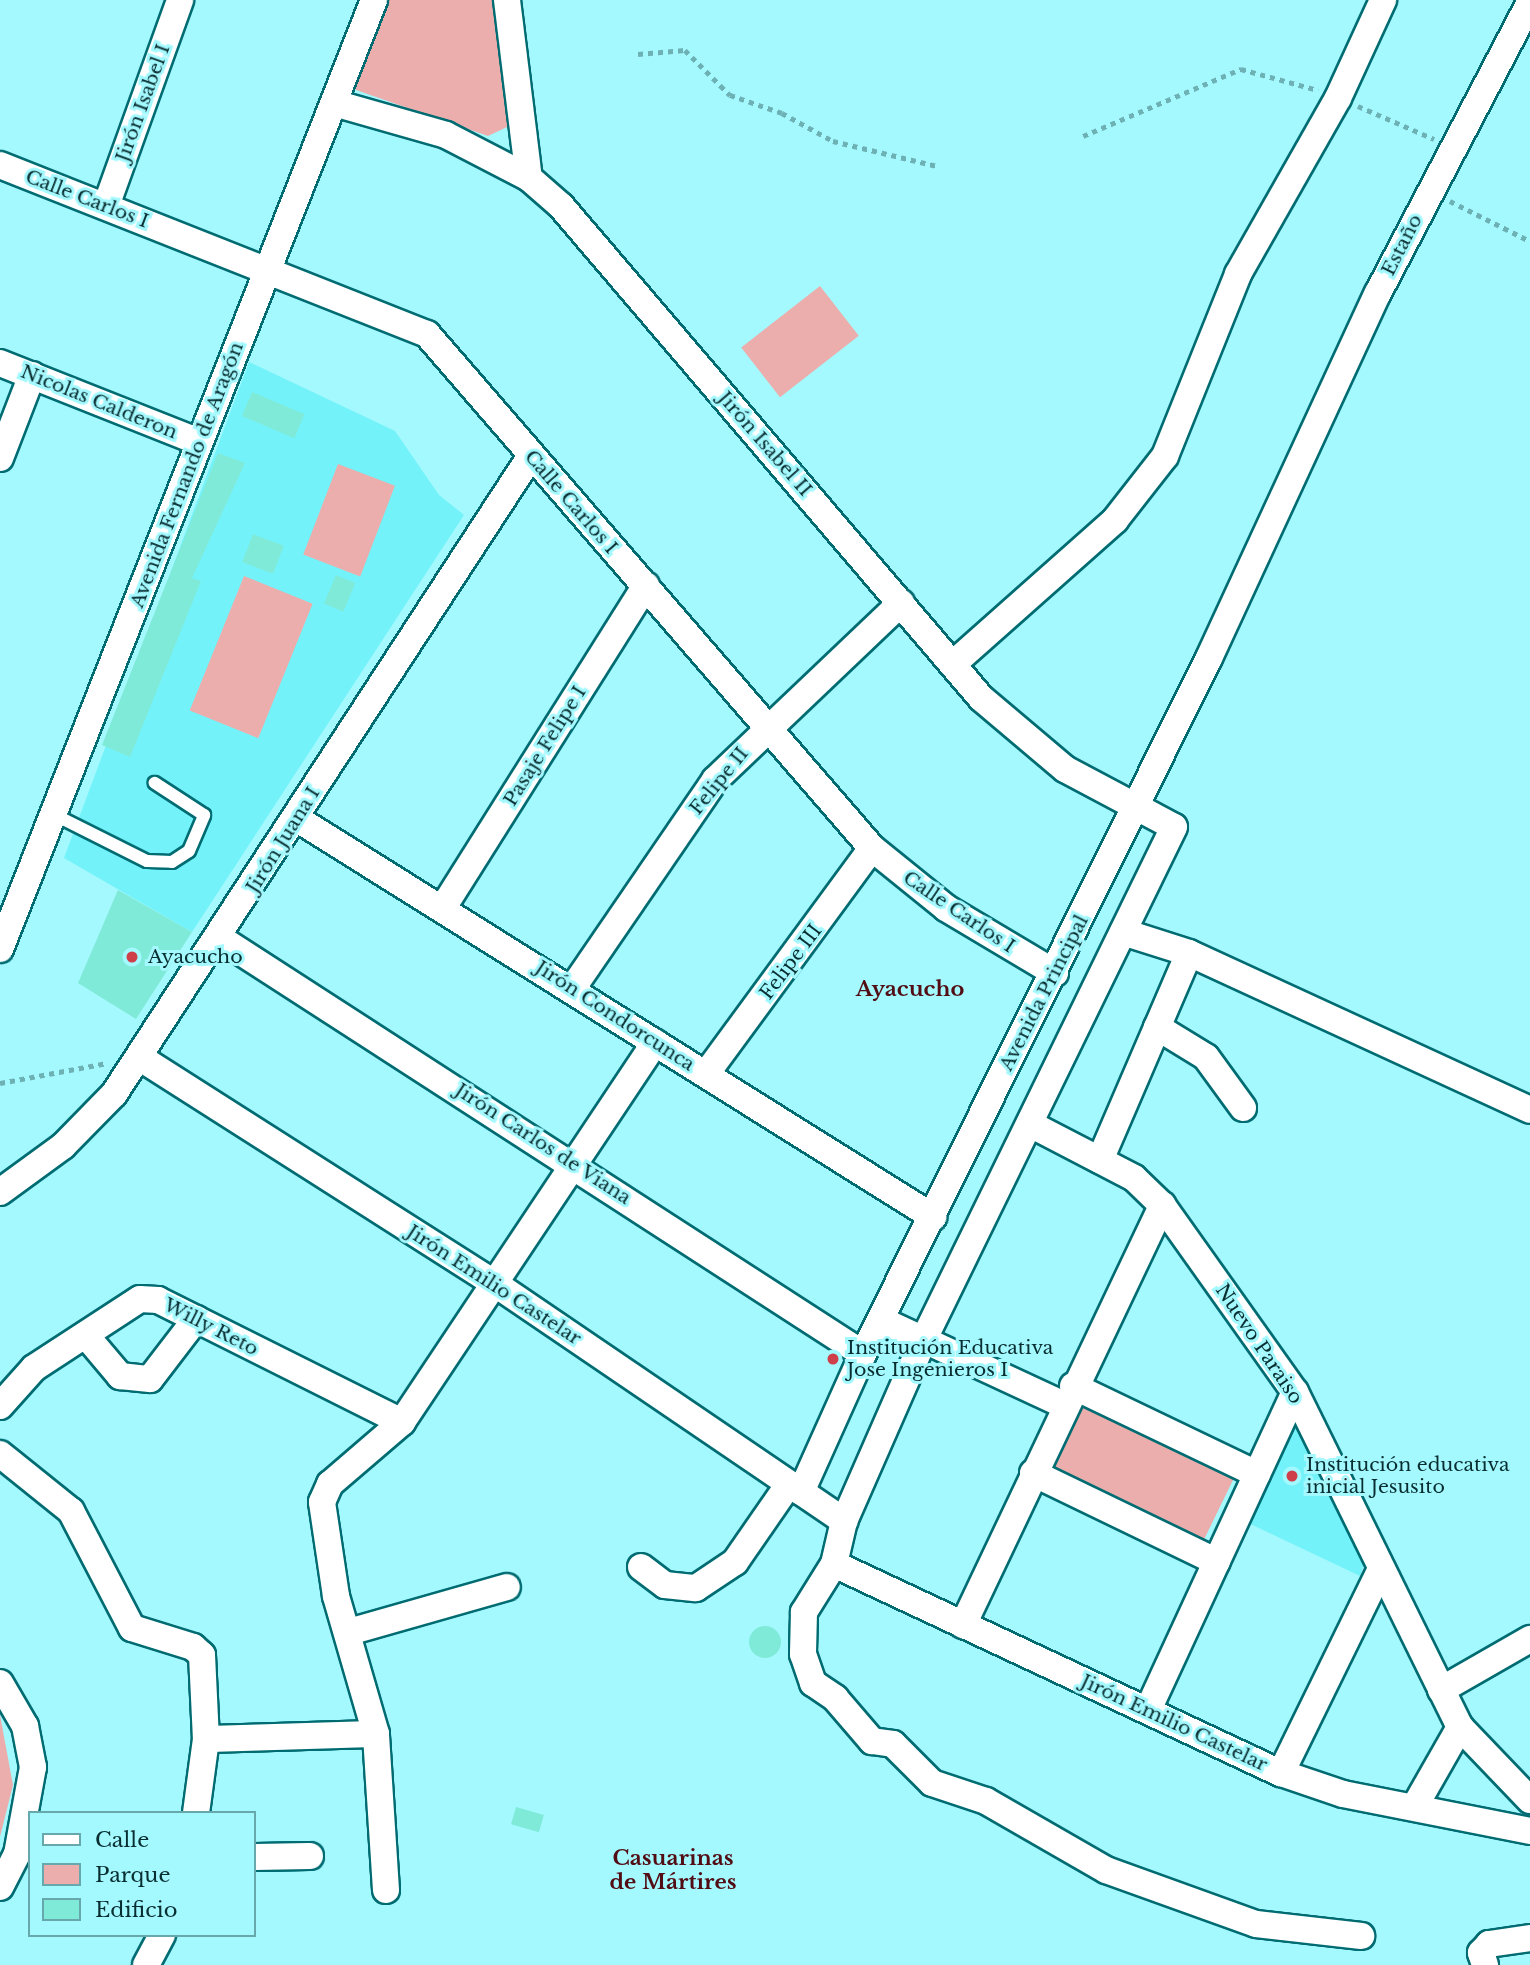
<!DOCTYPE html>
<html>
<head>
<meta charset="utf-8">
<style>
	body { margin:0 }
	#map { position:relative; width:1530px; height:1965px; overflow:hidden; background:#a4f9fe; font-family:"Libre Baskerville",serif }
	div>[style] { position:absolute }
	.built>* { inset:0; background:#73f2fa }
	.green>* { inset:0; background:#ecaeac; transform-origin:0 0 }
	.building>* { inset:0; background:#80ead8; transform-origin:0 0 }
	.round { border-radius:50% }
	.path>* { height:4.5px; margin-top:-2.25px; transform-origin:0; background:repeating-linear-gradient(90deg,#6db1b5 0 5px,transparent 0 10px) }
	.roads { filter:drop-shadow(2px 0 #006c72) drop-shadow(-2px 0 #006c72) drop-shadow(0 2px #006c72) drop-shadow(0 -2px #006c72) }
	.service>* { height:12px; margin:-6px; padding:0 6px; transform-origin:6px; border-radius:6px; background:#fff }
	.minor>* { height:26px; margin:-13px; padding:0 13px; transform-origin:13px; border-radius:13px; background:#fff }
	.dots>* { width:19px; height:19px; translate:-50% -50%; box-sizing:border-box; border:4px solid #a4f9fe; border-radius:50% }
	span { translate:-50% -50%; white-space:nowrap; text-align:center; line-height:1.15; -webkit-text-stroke:6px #a4f9fe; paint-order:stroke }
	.street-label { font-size:19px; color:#092e31 }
	.poi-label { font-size:19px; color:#092e31 }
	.left { translate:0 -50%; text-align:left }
	.neighbourhood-label { font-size:21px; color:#520c13; font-weight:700 }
	.legend { position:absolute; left:28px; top:1811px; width:228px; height:126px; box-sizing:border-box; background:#a4f9fe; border:2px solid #66a8ac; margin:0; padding:9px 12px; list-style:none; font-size:21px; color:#092e31 }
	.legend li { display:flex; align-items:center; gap:14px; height:35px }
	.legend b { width:35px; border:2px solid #66a8ac }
</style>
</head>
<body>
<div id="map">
	<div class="built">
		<i style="clip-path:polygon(249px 362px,395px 431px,439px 495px,464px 515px,192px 932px,64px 858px)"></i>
		<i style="clip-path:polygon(1299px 1426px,1364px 1563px,1360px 1576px,1242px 1520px,1281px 1432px)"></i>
	</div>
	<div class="green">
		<i style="clip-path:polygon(378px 0,498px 0,512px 118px,507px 127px,488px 136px,356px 90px,351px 82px)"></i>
		<i style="left:820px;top:286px;width:63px;height:100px;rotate:52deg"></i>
		<i style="left:338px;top:464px;width:61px;height:97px;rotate:21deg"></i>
		<i style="left:244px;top:576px;width:74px;height:145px;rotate:22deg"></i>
		<i style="left:1075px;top:1398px;width:178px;height:76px;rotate:26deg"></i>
		<i style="clip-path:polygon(0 1715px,13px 1785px,0 1837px)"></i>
	</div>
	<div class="building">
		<i style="left:252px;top:392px;width:57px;height:26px;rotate:23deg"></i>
		<i style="clip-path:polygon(218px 453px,245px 463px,192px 578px,201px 581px,130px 757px,102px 745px)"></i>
		<i style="left:253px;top:534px;width:33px;height:30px;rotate:21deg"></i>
		<i style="left:336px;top:575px;width:21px;height:31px;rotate:23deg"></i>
		<i style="clip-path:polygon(118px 890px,192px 932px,136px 1019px,78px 983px)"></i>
		<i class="round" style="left:749px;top:1626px;width:32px;height:32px"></i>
		<i style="left:516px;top:1807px;width:29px;height:18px;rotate:16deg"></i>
	</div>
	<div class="path">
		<i style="left:638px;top:54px;width:47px;rotate:-4.9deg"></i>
		<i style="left:685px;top:50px;width:64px;rotate:45deg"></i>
		<i style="left:730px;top:95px;width:55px;rotate:19.1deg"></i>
		<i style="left:782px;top:113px;width:58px;rotate:28.8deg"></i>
		<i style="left:833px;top:141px;width:107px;rotate:13.5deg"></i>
		<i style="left:1358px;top:106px;width:83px;rotate:23.5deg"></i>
		<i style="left:1083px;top:136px;width:172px;rotate:-23deg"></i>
		<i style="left:1241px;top:69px;width:80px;rotate:15.3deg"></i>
		<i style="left:1450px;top:201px;width:89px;rotate:26.6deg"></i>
		<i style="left:0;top:1083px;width:109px;rotate:-10.6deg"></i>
	</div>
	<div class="roads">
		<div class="service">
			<i style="left:53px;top:814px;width:105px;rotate:26.6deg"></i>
			<i style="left:147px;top:861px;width:25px;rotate:2deg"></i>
			<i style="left:172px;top:862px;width:20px;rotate:-33deg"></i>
			<i style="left:189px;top:851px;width:39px;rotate:-67deg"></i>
			<i style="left:204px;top:815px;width:59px;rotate:-146.9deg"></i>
		</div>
		<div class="minor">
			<i style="left:507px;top:0;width:179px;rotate:83deg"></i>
			<i style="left:334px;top:103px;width:116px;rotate:15.9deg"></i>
			<i style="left:446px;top:135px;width:93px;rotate:27.4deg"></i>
			<i style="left:529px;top:178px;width:43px;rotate:41.2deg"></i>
			<i style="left:561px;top:206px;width:647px;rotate:49.51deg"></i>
			<i style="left:981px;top:698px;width:110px;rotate:40.2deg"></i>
			<i style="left:1065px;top:769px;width:123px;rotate:28deg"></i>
			<i style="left:1174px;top:827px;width:570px;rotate:116.03deg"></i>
			<i style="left:924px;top:1339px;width:199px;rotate:113.7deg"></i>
			<i style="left:844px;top:1521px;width:44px;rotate:103.1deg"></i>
			<i style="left:0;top:165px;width:459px;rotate:21.6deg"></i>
			<i style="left:427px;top:334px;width:680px;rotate:49.12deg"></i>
			<i style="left:872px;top:848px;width:95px;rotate:39deg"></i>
			<i style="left:946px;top:908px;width:127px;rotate:30.8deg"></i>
			<i style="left:106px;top:206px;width:219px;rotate:-70.2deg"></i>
			<i style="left:0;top:363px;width:212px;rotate:21.6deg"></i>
			<i style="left:0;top:458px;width:89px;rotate:-68.9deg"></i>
			<i style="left:953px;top:664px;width:217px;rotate:-41.6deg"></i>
			<i style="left:1115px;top:520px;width:81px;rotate:-52deg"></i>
			<i style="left:1165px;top:456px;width:196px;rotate:-68.1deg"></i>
			<i style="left:1238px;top:274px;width:202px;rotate:-60.4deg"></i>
			<i style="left:1338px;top:98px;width:108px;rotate:-65.3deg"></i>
			<i style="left:296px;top:818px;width:752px;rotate:32.06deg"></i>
			<i style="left:444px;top:906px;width:379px;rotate:-57.8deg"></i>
			<i style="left:1123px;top:932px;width:69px;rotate:17.7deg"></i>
			<i style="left:1189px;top:953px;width:375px;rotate:24.7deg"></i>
			<i style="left:221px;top:939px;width:764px;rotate:32.88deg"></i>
			<i style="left:0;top:949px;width:1020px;rotate:-68.49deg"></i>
			<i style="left:572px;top:989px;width:253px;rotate:-55.6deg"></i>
			<i style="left:715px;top:780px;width:257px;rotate:-43.6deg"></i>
			<i style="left:1157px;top:1027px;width:57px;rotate:31.5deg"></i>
			<i style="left:1206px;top:1057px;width:63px;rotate:54deg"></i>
			<i style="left:139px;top:1057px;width:424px;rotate:32.5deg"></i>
			<i style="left:497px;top:1285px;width:420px;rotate:34.2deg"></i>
			<i style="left:706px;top:1074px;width:280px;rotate:-53.7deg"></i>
			<i style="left:1030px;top:1124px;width:117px;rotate:27.4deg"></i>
			<i style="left:1134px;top:1178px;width:39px;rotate:44deg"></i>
			<i style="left:1162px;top:1205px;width:229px;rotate:54.6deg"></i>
			<i style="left:1295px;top:1392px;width:373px;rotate:63.8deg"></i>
			<i style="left:1460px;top:1727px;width:101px;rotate:46.2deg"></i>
			<i style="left:1100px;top:1160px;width:225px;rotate:-66.7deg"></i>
			<i style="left:0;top:1192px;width:78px;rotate:-36.1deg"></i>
			<i style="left:63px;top:1146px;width:73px;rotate:-45.6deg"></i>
			<i style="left:114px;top:1094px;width:761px;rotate:-56.85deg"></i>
			<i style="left:881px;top:1320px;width:202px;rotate:24.9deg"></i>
			<i style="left:88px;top:1338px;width:50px;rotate:49.9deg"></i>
			<i style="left:120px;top:1376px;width:30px;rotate:6deg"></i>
			<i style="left:150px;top:1379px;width:76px;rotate:-52.5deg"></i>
			<i style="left:1073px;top:1386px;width:204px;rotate:25.6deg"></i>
			<i style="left:0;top:1406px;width:51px;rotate:-48.2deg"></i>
			<i style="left:34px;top:1368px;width:126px;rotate:-33.1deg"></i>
			<i style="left:140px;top:1299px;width:18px;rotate:3deg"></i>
			<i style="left:158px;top:1300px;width:273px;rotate:26.6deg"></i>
			<i style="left:0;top:1454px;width:91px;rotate:38.8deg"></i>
			<i style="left:71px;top:1511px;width:132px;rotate:62.5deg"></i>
			<i style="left:132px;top:1628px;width:64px;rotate:17.3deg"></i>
			<i style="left:193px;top:1647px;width:12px;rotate:42deg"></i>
			<i style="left:202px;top:1655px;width:84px;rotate:87.3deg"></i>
			<i style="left:206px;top:1739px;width:75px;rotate:97.7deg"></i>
			<i style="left:1033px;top:1473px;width:204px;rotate:25.8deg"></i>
			<i style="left:801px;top:1492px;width:151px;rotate:-65.8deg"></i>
			<i style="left:863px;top:1354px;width:777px;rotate:-63.57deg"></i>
			<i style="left:1209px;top:658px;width:402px;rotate:-65.2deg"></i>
			<i style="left:1378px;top:293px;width:328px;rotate:-62.4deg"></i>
			<i style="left:834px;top:1564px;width:57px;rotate:122deg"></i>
			<i style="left:804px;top:1612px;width:42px;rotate:91.4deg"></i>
			<i style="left:803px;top:1654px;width:31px;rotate:71deg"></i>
			<i style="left:813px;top:1683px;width:27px;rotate:34deg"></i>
			<i style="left:835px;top:1698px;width:57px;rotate:49.3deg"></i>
			<i style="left:872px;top:1741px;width:21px;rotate:8deg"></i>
			<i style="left:893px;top:1744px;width:55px;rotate:45deg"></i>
			<i style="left:932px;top:1783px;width:57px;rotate:18.4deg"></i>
			<i style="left:986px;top:1801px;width:138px;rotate:29.9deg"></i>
			<i style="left:1106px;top:1870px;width:159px;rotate:19.8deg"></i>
			<i style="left:1256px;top:1924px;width:106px;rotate:6.5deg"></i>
			<i style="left:834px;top:1564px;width:493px;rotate:25.1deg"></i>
			<i style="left:1281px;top:1773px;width:65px;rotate:18.7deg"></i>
			<i style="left:1343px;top:1794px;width:191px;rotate:11.2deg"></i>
			<i style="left:641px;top:1567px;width:30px;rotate:37deg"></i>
			<i style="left:665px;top:1585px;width:31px;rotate:6deg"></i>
			<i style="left:696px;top:1588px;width:47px;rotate:-33.7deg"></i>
			<i style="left:735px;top:1562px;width:95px;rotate:-55.3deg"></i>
			<i style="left:963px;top:1625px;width:465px;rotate:-64.6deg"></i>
			<i style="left:349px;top:1632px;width:164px;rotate:-15.9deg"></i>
			<i style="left:0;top:1683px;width:50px;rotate:59.8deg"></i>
			<i style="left:25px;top:1726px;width:42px;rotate:79deg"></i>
			<i style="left:33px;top:1767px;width:88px;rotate:100.4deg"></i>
			<i style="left:17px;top:1854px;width:37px;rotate:117deg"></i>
			<i style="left:1441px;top:1690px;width:103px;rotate:-29.8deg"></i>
			<i style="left:1148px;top:1710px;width:350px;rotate:-65.2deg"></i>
			<i style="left:206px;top:1739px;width:170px;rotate:-1.7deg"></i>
			<i style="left:1281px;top:1773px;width:225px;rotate:-63.9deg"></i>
			<i style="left:1415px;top:1806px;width:91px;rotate:-60.3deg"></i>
			<i style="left:254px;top:1857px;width:56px;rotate:-1deg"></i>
			<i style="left:386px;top:1890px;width:156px;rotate:-93.7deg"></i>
			<i style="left:376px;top:1734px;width:144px;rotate:-106.2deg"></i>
			<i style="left:336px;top:1596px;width:95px;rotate:-98.5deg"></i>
			<i style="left:322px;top:1502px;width:20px;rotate:-66deg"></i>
			<i style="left:330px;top:1484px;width:95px;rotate:-40.7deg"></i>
			<i style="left:402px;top:1422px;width:456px;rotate:-56.3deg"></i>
			<i style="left:146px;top:1965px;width:34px;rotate:-62deg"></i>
			<i style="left:1485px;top:1965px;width:13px;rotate:-108deg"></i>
			<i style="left:1481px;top:1953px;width:12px;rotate:-48deg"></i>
			<i style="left:1489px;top:1944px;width:41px;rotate:-8.3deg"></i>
		</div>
	</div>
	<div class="dots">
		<i style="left:132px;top:957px;background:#cf3f49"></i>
		<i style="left:833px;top:1359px;background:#cf3f49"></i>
		<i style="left:1292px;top:1476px;background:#cf3f49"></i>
	</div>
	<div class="street-label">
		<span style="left:143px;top:103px;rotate:-70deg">Jirón Isabel I</span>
		<span style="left:87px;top:199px;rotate:21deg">Calle Carlos I</span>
		<span style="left:1402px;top:245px;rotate:-63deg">Estaño</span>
		<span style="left:99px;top:402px;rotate:22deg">Nicolas Calderon</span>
		<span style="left:765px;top:444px;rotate:49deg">Jirón Isabel II</span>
		<span style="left:187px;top:475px;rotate:-69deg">Avenida Fernando de Aragón</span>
		<span style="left:571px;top:502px;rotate:49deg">Calle Carlos I</span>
		<span style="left:545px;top:746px;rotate:-58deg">Pasaje Felipe I</span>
		<span style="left:719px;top:781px;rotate:-51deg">Felipe II</span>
		<span style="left:283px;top:840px;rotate:-58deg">Jirón Juana I</span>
		<span style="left:959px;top:912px;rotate:34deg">Calle Carlos I</span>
		<span style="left:791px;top:962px;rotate:-53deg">Felipe III</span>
		<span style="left:1044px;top:993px;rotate:-63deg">Avenida Principal</span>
		<span style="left:615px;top:1016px;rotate:33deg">Jirón Condorcunca</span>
		<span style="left:543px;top:1144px;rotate:33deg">Jirón Carlos de Viana</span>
		<span style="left:494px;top:1285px;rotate:33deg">Jirón Emilio Castelar</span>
		<span style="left:211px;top:1327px;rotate:27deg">Willy Reto</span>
		<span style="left:1259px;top:1344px;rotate:56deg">Nuevo Paraiso</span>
		<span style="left:1174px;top:1723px;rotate:25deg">Jirón Emilio Castelar</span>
	</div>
	<div class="poi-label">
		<span class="left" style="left:148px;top:957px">Ayacucho</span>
		<span class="left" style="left:847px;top:1359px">Institución Educativa<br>Jose Ingenieros I</span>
		<span class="left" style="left:1306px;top:1476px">Institución educativa<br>inicial Jesusito</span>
	</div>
	<div class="neighbourhood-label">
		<span style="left:910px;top:989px">Ayacucho</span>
		<span style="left:673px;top:1870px">Casuarinas<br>de Mártires</span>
	</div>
	<ul class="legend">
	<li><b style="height:9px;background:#fff"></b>Calle</li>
	<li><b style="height:19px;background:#ecaeac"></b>Parque</li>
	<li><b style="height:19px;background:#80ead8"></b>Edificio</li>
	</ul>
</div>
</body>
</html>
